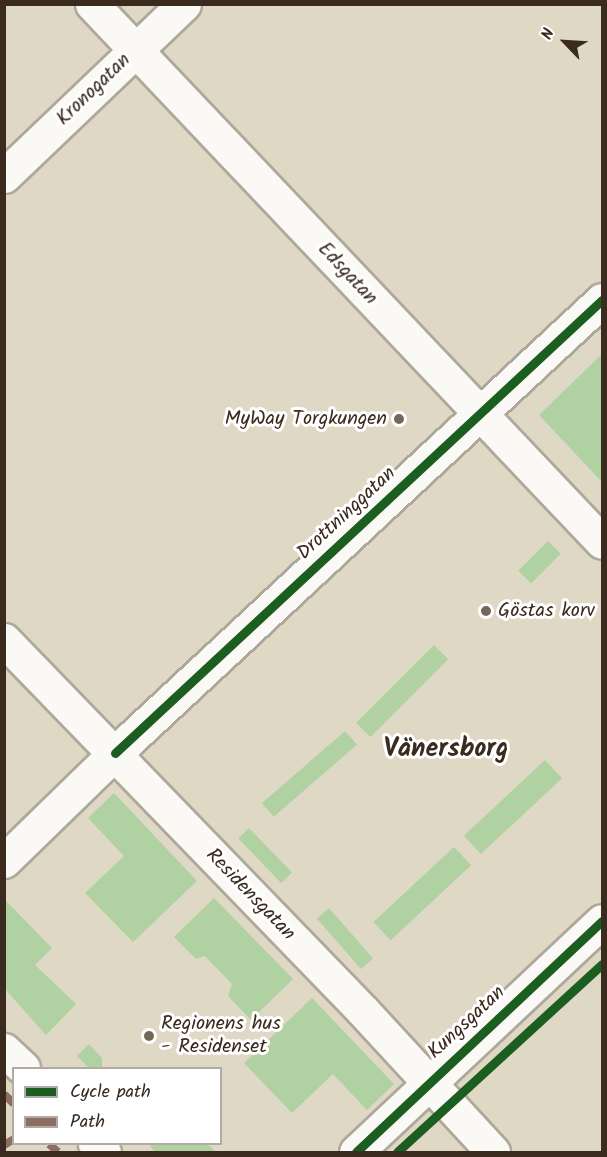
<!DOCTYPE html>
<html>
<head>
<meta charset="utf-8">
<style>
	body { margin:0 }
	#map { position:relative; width:607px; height:1157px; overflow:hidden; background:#ded8c4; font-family:Kalam,sans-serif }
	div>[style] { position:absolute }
	.green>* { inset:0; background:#b0d1a1; transform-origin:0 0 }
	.roads { filter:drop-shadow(2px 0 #aea89a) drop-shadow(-2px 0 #aea89a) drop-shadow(0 2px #aea89a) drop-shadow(0 -2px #aea89a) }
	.minor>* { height:33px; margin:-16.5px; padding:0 16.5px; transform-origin:16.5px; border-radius:16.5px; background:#faf9f6 }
	.quiet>* { height:8px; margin-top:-4px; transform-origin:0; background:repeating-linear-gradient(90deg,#8d6e63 0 15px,transparent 0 23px) }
	.cycleway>* { height:9px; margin:-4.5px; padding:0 4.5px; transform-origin:4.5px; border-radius:4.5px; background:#1b5e20 }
	.dots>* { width:16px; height:16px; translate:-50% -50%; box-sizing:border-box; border:3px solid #fff; border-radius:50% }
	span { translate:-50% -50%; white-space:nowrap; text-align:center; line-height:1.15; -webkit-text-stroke:6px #fff; paint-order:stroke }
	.street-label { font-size:20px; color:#3b2a1e }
	.poi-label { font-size:20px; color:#3b2a1e }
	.right { translate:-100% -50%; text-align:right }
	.left { translate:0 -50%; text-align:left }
	.district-label { font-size:26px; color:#3b2a1e; font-weight:700 }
	.frame { position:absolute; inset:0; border:6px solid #3b2a1e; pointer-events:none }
	.legend { position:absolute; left:12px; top:1067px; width:210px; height:78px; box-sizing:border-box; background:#fff; border:2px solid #b1aaa5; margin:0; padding:8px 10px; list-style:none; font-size:18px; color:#3b2a1e }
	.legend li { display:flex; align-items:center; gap:12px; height:30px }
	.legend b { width:30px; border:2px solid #b1aaa5 }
	.north { position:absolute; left:535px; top:12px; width:60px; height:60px; -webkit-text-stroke:4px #fff; paint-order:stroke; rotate:295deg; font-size:16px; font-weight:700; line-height:24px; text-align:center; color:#3b2a1e }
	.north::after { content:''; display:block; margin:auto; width:21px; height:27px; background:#3b2a1e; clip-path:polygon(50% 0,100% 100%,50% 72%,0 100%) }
</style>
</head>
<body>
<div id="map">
	<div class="green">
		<i style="clip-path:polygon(602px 354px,602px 482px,539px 415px)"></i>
		<i style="left:548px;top:541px;width:18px;height:42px;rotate:45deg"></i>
		<i style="left:434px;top:645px;width:20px;height:110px;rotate:45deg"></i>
		<i style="left:345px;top:731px;width:18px;height:110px;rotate:49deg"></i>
		<i style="left:545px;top:760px;width:25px;height:111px;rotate:47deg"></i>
		<i style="clip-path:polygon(114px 793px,197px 881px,133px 942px,85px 893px,124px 856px,88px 818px)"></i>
		<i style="left:249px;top:828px;width:62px;height:15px;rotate:46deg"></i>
		<i style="left:454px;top:847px;width:25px;height:110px;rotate:47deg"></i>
		<i style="clip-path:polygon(214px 898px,293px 979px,251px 1020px,228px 996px,232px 984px,205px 956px,196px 959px,174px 937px)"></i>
		<i style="clip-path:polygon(4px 899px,52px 948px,35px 965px,76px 1004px,46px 1035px,5px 989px)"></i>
		<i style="left:329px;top:908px;width:67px;height:16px;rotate:49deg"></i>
		<i style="clip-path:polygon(312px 998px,394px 1084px,367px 1110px,333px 1074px,292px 1113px,244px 1063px)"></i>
		<i style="clip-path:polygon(89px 1044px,102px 1058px,102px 1068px,89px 1068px,77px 1056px)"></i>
		<i style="clip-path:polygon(153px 1144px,207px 1144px,216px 1152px,155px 1152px,150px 1146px)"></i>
	</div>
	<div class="roads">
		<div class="minor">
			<i style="left:92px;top:4px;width:741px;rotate:46.53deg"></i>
			<i style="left:4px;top:176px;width:249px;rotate:-43.7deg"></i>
			<i style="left:4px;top:640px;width:516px;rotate:45.94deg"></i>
			<i style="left:363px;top:1011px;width:192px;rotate:47.3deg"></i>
			<i style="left:4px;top:861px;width:155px;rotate:-44.2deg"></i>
			<i style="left:115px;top:753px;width:665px;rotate:-42.93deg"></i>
			<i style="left:4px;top:1050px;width:26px;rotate:43deg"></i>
			<i style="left:95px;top:1144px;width:12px;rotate:42deg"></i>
			<i style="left:356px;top:1152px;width:337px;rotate:-43.2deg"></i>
		</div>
	</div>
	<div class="quiet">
		<i style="left:4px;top:1094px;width:14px;rotate:45deg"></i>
		<i style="left:49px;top:1144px;width:12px;rotate:42deg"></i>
		<i style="left:4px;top:1145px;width:12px;rotate:-31deg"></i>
	</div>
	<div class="cycleway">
		<i style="left:115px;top:753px;width:665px;rotate:-42.93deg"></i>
		<i style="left:356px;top:1152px;width:337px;rotate:-43.2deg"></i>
		<i style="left:397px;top:1152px;width:278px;rotate:-42.5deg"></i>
	</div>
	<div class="dots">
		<i style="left:399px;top:419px;background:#746758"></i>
		<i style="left:486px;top:611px;background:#746758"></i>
		<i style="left:149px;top:1036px;background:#746758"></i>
	</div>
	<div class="street-label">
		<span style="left:94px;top:90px;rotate:-44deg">Kronogatan</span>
		<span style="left:347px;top:274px;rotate:47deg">Edsgatan</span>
		<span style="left:347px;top:514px;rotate:-43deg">Drottninggatan</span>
		<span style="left:250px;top:895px;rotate:46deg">Residensgatan</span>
		<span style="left:467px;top:1023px;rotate:-43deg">Kungsgatan</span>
	</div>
	<div class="poi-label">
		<span class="right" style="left:387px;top:419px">MyWay Torgkungen</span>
		<span class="left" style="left:498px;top:611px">Göstas korv</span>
		<span class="left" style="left:161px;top:1036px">Regionens hus<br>- Residenset</span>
	</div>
	<div class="district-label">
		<span style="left:446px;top:750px">Vänersborg</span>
	</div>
	<div class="frame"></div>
	<ul class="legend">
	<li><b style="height:8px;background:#1b5e20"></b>Cycle path</li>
	<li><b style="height:8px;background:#8d6e63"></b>Path</li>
	</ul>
	<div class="north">N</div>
</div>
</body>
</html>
